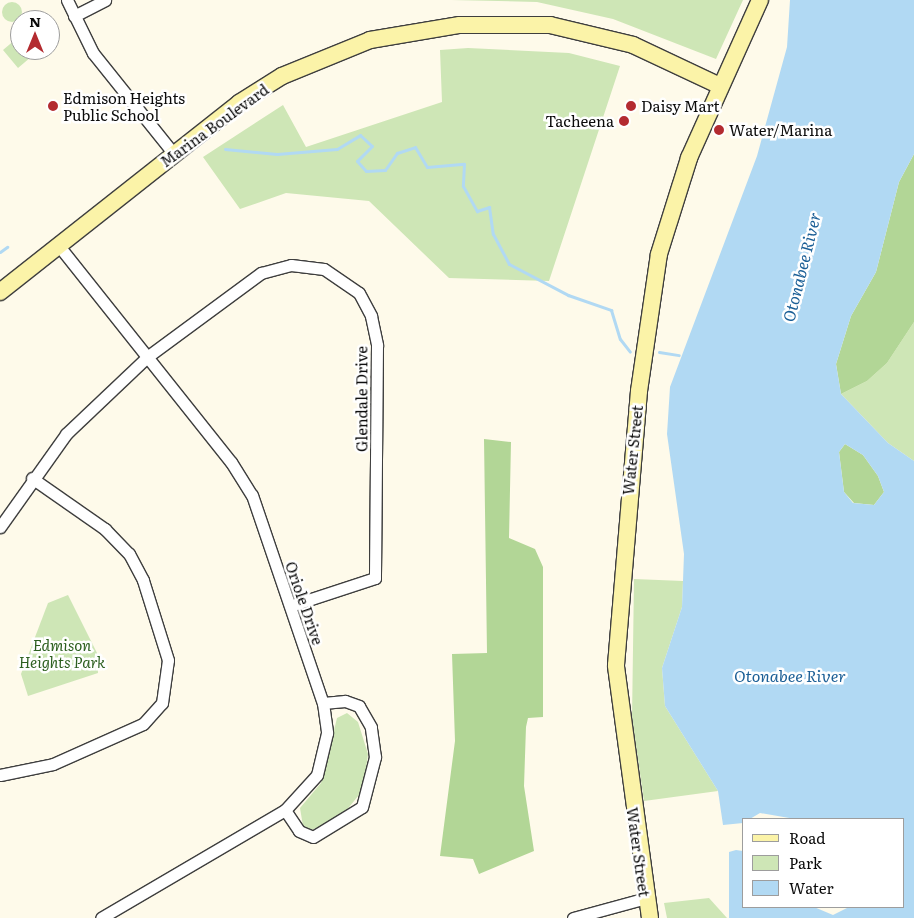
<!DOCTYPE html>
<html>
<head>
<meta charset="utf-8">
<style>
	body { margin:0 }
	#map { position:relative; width:914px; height:918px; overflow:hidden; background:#fefaea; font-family:Literata,serif }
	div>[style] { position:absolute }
	.green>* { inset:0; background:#cee6b6 }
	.round { border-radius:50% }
	.forest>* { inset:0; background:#b2d696 }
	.water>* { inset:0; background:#b1d9f3 }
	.stream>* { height:3px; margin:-1.5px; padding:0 1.5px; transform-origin:1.5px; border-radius:1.5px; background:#b1d9f3 }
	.roads { filter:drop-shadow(1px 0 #3e3e3e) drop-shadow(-1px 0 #3e3e3e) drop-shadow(0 1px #3e3e3e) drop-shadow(0 -1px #3e3e3e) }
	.street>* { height:11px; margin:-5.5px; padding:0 5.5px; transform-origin:5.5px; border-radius:5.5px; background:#fff }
	.secondary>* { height:16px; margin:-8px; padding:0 8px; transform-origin:8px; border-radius:8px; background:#fbf3a8 }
	.dots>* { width:14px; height:14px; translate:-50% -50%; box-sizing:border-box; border:2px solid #fff; border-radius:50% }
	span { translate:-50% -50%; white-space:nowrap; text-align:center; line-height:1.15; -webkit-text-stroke:5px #fff; paint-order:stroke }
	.poi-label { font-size:15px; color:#0b0b0b }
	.left { translate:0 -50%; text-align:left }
	.right { translate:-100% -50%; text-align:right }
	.street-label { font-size:15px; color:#0b0b0b }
	.park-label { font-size:15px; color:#2c5f1f; font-style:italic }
	.water-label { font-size:16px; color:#1b5f96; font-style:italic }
	.legend { position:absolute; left:742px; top:818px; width:162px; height:90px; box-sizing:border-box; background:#fff; border:1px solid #9d9d9d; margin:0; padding:6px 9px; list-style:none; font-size:15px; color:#0b0b0b }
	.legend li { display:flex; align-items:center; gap:10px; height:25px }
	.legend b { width:25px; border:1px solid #9d9d9d }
	.north { position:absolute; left:10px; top:10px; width:50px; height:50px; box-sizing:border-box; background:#fff; border:1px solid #9d9d9d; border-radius:50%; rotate:0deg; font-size:14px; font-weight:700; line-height:20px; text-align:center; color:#0b0b0b }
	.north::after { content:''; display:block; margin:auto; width:18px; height:22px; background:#b32b30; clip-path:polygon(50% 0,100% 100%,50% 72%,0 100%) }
</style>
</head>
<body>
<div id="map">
	<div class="green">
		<i style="clip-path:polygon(451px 0,743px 0,716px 59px,613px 19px,537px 2px)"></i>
		<i class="round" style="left:2px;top:2px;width:20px;height:20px"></i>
		<i style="clip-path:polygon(16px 39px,20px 50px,31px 57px,18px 68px,3px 50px)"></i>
		<i style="clip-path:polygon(468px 48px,569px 53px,620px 66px,549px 281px,449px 278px,369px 201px,286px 193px,240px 209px,203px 157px,283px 105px,306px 147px,442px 102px,440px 50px)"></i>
		<i style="clip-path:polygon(914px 322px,914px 461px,888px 443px,841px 394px,867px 381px,887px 363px)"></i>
		<i style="clip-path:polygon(634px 579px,683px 581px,682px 607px,662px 668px,665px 706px,718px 791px,644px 801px,632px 718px)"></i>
		<i style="clip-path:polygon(68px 595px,97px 653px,98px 673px,28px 696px,21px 674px,48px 603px)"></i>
		<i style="clip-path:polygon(347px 713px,358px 722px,368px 754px,363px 790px,341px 817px,309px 831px,303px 826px,300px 808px,321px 783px,337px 718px)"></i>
		<i style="clip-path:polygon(709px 898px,727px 918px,667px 918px,664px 903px)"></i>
	</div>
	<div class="forest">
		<i style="clip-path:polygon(914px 154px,914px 322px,887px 363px,867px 381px,841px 394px,836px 364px,851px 316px,876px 272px,899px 182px)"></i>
		<i style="clip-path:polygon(484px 439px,511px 442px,509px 538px,535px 549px,543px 567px,543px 717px,528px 718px,526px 727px,524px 786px,534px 851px,479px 874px,473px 859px,440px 856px,455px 741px,452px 654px,487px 653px)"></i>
		<i style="clip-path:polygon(845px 444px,863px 455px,878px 476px,884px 492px,874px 505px,854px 503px,844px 492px,839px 452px)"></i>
	</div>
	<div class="water">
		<i style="clip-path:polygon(evenodd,790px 0,914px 0,914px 154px,899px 182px,876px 272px,851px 316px,836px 364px,841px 394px,888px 443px,914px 461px,914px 918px,729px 918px,729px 852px,736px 850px,743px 851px,743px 907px,814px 907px,833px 915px,849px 907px,903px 907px,903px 819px,795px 819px,760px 813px,743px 823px,723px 825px,718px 791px,665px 706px,662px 668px,682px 607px,684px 554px,667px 434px,670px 387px,757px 156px,787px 47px,790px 0,845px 444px,863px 455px,878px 476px,884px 492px,874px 505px,853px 503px,844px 492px,839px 452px,845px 444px)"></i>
	</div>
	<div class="stream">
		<i style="left:225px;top:149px;width:52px;rotate:5.5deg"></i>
		<i style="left:277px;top:154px;width:60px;rotate:-4.8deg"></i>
		<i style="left:337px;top:149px;width:27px;rotate:-31deg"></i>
		<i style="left:360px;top:135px;width:16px;rotate:43deg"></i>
		<i style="left:372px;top:146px;width:21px;rotate:135deg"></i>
		<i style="left:357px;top:161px;width:13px;rotate:48deg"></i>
		<i style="left:366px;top:171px;width:19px;rotate:-3deg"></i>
		<i style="left:385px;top:170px;width:21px;rotate:-55deg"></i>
		<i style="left:397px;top:153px;width:19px;rotate:-18deg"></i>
		<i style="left:415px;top:147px;width:23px;rotate:59deg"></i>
		<i style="left:427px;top:167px;width:37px;rotate:-5deg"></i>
		<i style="left:464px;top:164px;width:22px;rotate:93deg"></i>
		<i style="left:463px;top:186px;width:29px;rotate:61deg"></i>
		<i style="left:477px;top:211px;width:13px;rotate:-18deg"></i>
		<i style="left:489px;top:207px;width:27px;rotate:82deg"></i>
		<i style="left:493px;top:234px;width:34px;rotate:62deg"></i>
		<i style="left:509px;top:264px;width:67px;rotate:27.7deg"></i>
		<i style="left:568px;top:295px;width:46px;rotate:19.2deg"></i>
		<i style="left:611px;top:310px;width:30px;rotate:73deg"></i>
		<i style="left:620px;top:339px;width:16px;rotate:52deg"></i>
		<i style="left:0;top:252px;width:9px;rotate:-36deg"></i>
		<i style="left:659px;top:352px;width:20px;rotate:9deg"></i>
	</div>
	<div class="roads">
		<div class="street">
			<i style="left:67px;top:0;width:59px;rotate:63.9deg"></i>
			<i style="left:93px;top:53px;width:128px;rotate:51.3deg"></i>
			<i style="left:74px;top:16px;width:35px;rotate:-27deg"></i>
			<i style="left:59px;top:246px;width:276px;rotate:51.5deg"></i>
			<i style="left:231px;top:462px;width:39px;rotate:58deg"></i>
			<i style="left:252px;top:495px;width:220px;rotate:71.2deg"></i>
			<i style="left:323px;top:703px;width:30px;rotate:82deg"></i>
			<i style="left:327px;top:733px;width:43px;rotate:103.4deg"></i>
			<i style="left:317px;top:775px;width:47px;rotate:132.4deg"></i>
			<i style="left:285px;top:810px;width:213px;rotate:149.6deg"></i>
			<i style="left:0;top:527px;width:114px;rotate:-54.6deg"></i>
			<i style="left:66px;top:434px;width:112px;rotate:-43.5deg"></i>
			<i style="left:147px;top:357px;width:142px;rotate:-36.4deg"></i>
			<i style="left:261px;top:273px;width:31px;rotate:-15deg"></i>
			<i style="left:291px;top:265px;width:33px;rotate:7deg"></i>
			<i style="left:324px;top:269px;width:42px;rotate:34.4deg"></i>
			<i style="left:359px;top:293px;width:26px;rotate:62deg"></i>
			<i style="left:371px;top:316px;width:30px;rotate:78deg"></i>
			<i style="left:377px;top:345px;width:233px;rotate:90.5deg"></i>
			<i style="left:375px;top:578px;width:89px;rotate:161.8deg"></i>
			<i style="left:0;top:775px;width:54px;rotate:-11.7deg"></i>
			<i style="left:53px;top:764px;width:98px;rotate:-24deg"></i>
			<i style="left:143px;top:724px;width:28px;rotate:-48deg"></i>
			<i style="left:162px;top:703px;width:43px;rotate:-82.1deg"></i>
			<i style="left:168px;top:660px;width:84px;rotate:-107.4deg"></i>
			<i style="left:143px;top:580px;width:30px;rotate:-118deg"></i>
			<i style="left:129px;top:554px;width:35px;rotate:-134deg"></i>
			<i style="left:105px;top:529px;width:89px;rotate:-145.1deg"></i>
			<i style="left:285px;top:810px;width:25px;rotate:56deg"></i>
			<i style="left:299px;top:831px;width:15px;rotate:23deg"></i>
			<i style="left:313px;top:837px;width:57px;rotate:-31.5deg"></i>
			<i style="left:362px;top:807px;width:52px;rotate:-75.4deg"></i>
			<i style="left:375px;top:757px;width:30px;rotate:-98deg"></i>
			<i style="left:371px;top:727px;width:24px;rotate:-120deg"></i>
			<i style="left:359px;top:706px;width:15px;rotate:-160deg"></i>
			<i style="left:345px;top:701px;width:22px;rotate:175deg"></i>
			<i style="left:573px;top:918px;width:76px;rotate:-15.3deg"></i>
		</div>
		<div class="secondary">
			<i style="left:0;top:292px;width:305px;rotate:-38.3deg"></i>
			<i style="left:239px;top:103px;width:51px;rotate:-32.1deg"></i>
			<i style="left:282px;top:76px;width:95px;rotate:-22.2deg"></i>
			<i style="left:370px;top:40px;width:91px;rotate:-9.5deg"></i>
			<i style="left:460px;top:25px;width:90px"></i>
			<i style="left:550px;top:25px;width:85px;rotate:13.5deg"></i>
			<i style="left:633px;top:45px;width:96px;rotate:25.2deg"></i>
			<i style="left:650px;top:918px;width:255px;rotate:-97.7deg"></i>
			<i style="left:616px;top:665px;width:275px;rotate:-85.2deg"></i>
			<i style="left:639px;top:391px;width:138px;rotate:-81.7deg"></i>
			<i style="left:659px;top:254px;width:101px;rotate:-72.6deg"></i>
			<i style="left:689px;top:158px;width:173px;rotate:-65.8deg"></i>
		</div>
	</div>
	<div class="dots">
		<i style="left:53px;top:106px;background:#b32b30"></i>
		<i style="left:631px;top:106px;background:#b32b30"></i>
		<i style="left:624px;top:121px;background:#b32b30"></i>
		<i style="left:719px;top:130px;background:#b32b30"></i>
	</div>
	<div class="poi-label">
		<span class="left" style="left:63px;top:106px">Edmison Heights<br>Public School</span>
		<span class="left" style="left:641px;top:106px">Daisy Mart</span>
		<span class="right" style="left:614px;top:121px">Tacheena</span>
		<span class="left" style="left:729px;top:130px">Water/Marina</span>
	</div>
	<div class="street-label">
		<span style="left:214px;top:125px;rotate:-36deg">Marina Boulevard</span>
		<span style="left:361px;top:399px;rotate:-90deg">Glendale Drive</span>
		<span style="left:632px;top:450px;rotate:-84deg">Water Street</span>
		<span style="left:305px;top:603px;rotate:71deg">Oriole Drive</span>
		<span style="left:639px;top:852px;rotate:82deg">Water Street</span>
	</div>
	<div class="park-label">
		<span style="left:62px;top:653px">Edmison<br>Heights Park</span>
	</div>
	<div class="water-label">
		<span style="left:801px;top:267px;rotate:-76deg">Otonabee River</span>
		<span style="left:790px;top:675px">Otonabee River</span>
	</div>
	<ul class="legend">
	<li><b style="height:6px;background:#fbf3a8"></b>Road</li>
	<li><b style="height:14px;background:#cee6b6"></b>Park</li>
	<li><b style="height:14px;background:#b1d9f3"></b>Water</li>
	</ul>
	<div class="north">N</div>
</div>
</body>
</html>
